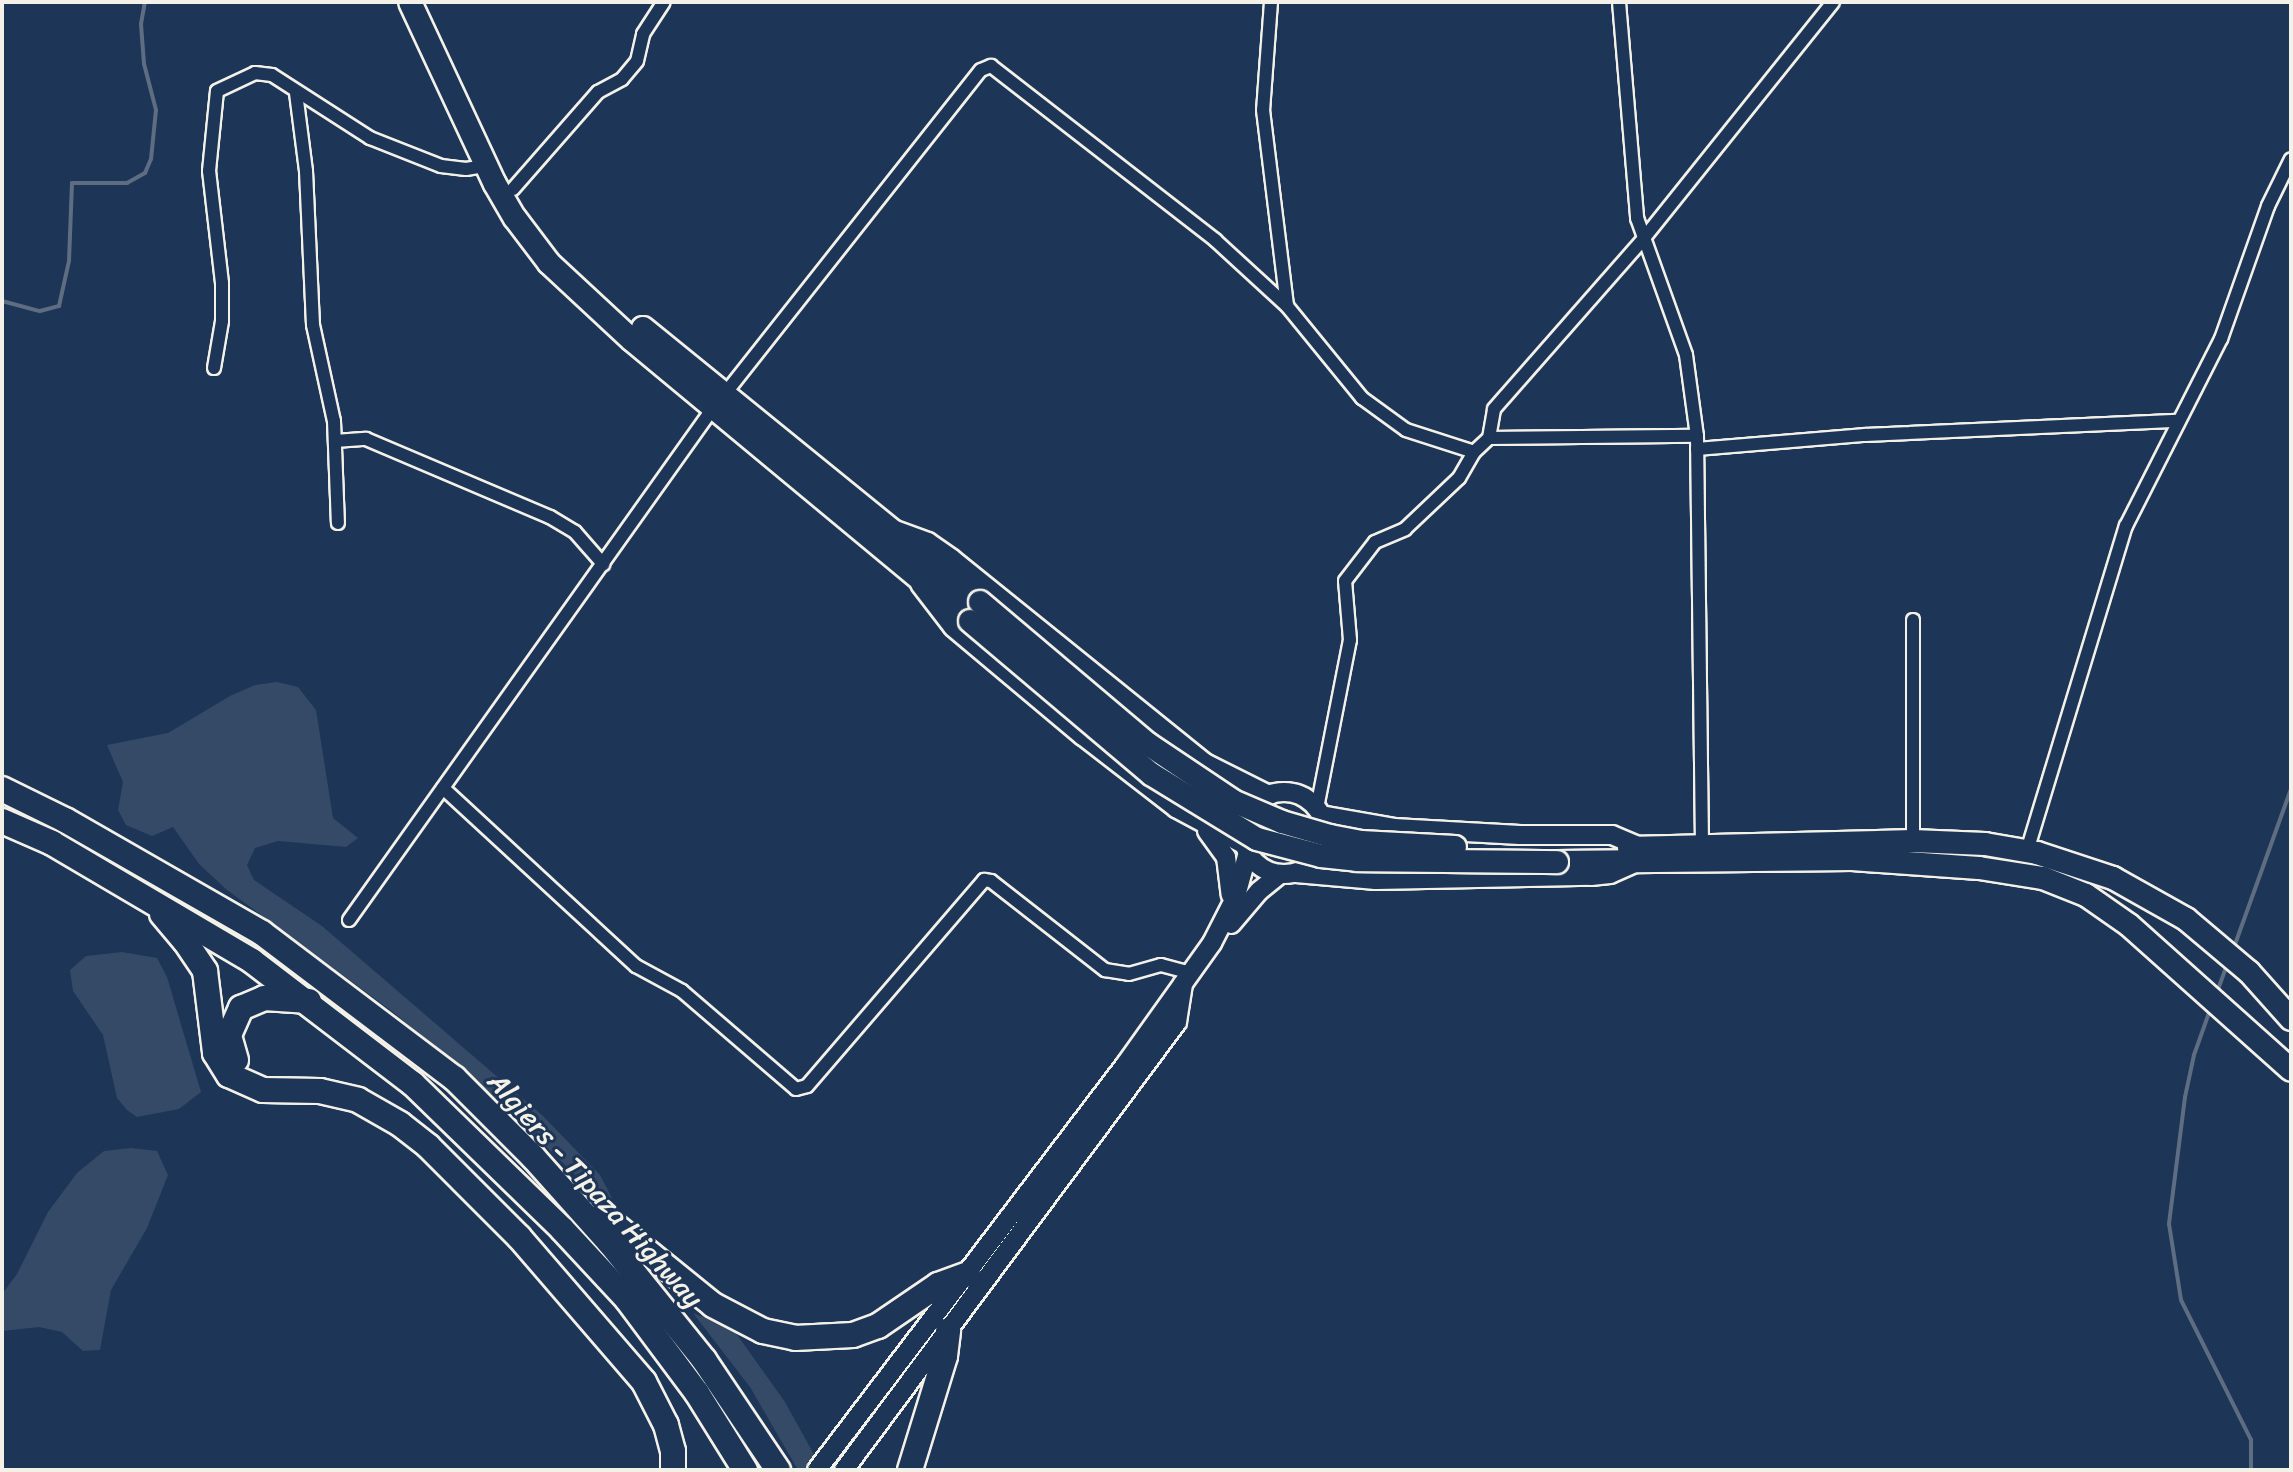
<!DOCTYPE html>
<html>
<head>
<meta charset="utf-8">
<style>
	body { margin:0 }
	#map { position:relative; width:2293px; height:1472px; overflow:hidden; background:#1d3557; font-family:Sriracha,sans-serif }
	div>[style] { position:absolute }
	.green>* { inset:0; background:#354a67 }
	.stream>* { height:4px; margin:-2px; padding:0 2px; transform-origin:2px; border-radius:2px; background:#5e6d82 }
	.roads { filter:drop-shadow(2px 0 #f4f1e8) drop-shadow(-2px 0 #f4f1e8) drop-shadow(0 2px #f4f1e8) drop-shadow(0 -2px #f4f1e8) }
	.minor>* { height:12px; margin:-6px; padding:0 6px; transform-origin:6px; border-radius:6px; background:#1d3557 }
	.secondary>* { height:18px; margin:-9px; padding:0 9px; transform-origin:9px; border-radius:9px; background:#1d3557 }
	.secondary>.ring { margin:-9px; padding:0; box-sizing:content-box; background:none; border:18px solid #1d3557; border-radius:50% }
	.trunk>* { height:22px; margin:-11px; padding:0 11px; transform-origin:11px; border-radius:11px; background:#1d3557 }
	.motorway>* { height:24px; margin:-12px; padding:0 12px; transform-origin:12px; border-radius:12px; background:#1d3557 }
	.bridges { filter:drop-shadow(2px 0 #f4f1e8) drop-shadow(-2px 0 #f4f1e8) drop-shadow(0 2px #f4f1e8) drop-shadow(0 -2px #f4f1e8) }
	.trunk-bridge>* { height:22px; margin:-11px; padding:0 11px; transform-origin:11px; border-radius:11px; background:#1d3557 }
	span { translate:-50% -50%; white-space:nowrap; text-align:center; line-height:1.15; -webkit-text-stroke:6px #1d3557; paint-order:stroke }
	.street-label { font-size:28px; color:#f4f1e8 }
	.frame { position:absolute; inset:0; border:4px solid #f4f1e8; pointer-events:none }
</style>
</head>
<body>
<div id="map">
	<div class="green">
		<i style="clip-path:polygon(277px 682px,298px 687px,316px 710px,333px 818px,358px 838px,346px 847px,278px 841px,255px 848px,247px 865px,254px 880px,322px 926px,543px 1116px,600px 1175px,625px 1223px,496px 1098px,393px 1012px,227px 890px,199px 864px,173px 827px,152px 836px,126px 825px,118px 810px,123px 782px,107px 745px,168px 733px,230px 696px,255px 685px)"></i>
		<i style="clip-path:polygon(122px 952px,157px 958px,167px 977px,201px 1092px,179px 1109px,137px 1117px,127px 1110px,117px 1098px,103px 1035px,73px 991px,70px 970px,86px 956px)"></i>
		<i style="clip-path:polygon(131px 1148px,157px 1151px,168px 1175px,147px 1228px,111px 1290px,100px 1350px,83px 1351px,62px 1332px,39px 1327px,2px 1331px,2px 1294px,17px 1274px,48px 1212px,77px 1173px,104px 1151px)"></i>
		<i style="clip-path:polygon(693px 1313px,733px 1329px,785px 1402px,816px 1458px,809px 1470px,798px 1470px,750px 1387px)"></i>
	</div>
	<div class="stream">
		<i style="left:2px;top:301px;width:39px;rotate:15deg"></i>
		<i style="left:40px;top:311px;width:20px;rotate:-15deg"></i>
		<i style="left:59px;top:306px;width:46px;rotate:-77.5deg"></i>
		<i style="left:69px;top:261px;width:78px;rotate:-87.8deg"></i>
		<i style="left:72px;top:183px;width:55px"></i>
		<i style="left:127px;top:183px;width:21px;rotate:-29deg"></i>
		<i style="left:145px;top:173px;width:15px;rotate:-67deg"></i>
		<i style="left:151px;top:159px;width:49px;rotate:-84.2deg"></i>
		<i style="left:156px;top:110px;width:48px;rotate:-104.6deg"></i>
		<i style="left:144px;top:64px;width:40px;rotate:-94.3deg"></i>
		<i style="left:141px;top:24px;width:22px;rotate:-80deg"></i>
		<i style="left:2233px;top:950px;width:171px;rotate:-70.2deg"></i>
		<i style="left:2216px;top:995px;width:32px;rotate:-70deg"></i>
		<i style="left:2210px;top:1010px;width:48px;rotate:109.6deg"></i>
		<i style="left:2194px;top:1055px;width:43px;rotate:102.1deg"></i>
		<i style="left:2185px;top:1097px;width:128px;rotate:97.2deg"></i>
		<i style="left:2169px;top:1224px;width:77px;rotate:81deg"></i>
		<i style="left:2181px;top:1300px;width:157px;rotate:63.4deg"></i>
		<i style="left:2251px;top:1440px;width:30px;rotate:90deg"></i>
	</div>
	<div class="roads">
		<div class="minor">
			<i style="left:1271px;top:2px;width:108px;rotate:94.2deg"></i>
			<i style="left:1263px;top:110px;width:197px;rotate:83deg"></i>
			<i style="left:1619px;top:2px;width:217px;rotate:85.2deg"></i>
			<i style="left:1637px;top:218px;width:145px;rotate:70.3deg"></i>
			<i style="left:1686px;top:355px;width:82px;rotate:82.3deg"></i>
			<i style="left:1697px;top:436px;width:409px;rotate:89.3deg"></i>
			<i style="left:296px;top:93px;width:79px;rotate:82.7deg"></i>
			<i style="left:306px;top:171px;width:154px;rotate:87.4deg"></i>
			<i style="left:313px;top:325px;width:98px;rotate:77.7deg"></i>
			<i style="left:334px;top:421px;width:102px;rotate:87.8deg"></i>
			<i style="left:513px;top:189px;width:129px;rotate:-48.8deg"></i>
			<i style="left:598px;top:92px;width:27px;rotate:-28deg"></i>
			<i style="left:622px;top:79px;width:23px;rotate:-50deg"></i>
			<i style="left:637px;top:61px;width:28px;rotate:-77deg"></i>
			<i style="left:643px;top:34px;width:38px;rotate:-57deg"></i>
			<i style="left:214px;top:368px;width:48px;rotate:-80.3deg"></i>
			<i style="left:222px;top:321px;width:38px;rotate:-90deg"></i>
			<i style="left:222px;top:283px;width:113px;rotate:-96.6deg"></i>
			<i style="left:209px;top:171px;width:80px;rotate:-84.3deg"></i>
			<i style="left:217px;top:91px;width:42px;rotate:-25.3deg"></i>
			<i style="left:255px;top:73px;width:17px;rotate:7deg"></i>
			<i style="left:272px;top:75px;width:117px;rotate:32.7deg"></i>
			<i style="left:370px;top:138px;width:76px;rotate:21.5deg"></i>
			<i style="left:441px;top:166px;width:25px;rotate:7deg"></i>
			<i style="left:466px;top:169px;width:20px;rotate:-9deg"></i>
			<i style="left:724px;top:395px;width:414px;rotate:-51.7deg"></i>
			<i style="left:981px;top:70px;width:11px;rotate:-22deg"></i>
			<i style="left:991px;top:66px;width:284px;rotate:37.8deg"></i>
			<i style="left:1215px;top:240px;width:98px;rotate:42.5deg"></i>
			<i style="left:1287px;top:306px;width:119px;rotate:50.8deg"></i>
			<i style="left:1362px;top:398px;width:54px;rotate:36deg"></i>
			<i style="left:1406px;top:430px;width:71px;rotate:17.9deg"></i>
			<i style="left:1489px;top:438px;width:208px;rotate:-0.6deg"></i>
			<i style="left:335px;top:441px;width:31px;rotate:-4deg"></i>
			<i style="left:366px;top:439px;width:200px;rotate:23deg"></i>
			<i style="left:550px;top:517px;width:29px;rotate:31deg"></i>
			<i style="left:575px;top:532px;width:43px;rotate:48.8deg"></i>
			<i style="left:1697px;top:449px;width:169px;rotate:-4.8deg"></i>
			<i style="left:1865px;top:435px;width:313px;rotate:-2.6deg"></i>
			<i style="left:443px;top:788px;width:263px;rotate:42.7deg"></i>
			<i style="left:636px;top:966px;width:52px;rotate:28.5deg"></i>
			<i style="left:682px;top:991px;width:150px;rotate:40.7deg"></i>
			<i style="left:796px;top:1089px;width:11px;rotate:-15deg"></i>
			<i style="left:807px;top:1086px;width:272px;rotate:-49.3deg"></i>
			<i style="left:984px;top:880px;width:7px;rotate:8deg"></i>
			<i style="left:991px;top:881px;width:145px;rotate:38deg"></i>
			<i style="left:1105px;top:970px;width:24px;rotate:9deg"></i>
			<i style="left:1129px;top:974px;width:33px;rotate:-16deg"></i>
			<i style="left:1161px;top:965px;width:30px;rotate:15deg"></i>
			<i style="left:1317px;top:808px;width:171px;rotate:-78.9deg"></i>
			<i style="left:1350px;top:640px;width:59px;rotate:-94.8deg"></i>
			<i style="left:1345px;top:581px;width:49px;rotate:-52.4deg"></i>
			<i style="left:1375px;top:542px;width:33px;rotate:-23deg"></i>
			<i style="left:1405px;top:529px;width:74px;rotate:-43.4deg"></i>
			<i style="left:1459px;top:478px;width:30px;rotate:-60deg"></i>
			<i style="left:1474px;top:452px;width:21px;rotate:-43deg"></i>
			<i style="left:1489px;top:438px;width:29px;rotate:-80deg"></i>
			<i style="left:1494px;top:409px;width:227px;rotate:-48.7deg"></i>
			<i style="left:1644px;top:238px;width:302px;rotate:-51.3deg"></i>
			<i style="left:1913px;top:841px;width:221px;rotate:-90deg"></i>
			<i style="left:2027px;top:851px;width:340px;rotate:-73.1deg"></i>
			<i style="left:2126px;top:526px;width:210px;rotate:-63.1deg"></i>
			<i style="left:2221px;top:339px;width:141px;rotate:-70.5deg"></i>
			<i style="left:2268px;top:206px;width:52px;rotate:-63.9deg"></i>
			<i style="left:349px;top:920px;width:628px;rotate:-54.59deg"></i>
		</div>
		<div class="secondary">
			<i style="left:895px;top:530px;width:35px;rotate:20deg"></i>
			<i style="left:928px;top:542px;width:29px;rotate:35deg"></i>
			<i style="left:952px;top:559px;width:325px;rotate:38.9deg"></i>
			<i style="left:1205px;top:763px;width:72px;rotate:26.6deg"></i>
			<i style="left:920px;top:584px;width:54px;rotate:52.5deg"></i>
			<i style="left:953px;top:627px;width:170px;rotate:40deg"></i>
			<i style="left:1083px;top:736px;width:118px;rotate:37.7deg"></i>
			<i style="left:1176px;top:808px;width:78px;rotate:28.2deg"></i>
			<i class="ring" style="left:1243px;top:792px;width:64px;height:64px"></i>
			<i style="left:1321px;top:815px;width:74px;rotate:10.1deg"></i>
			<i style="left:1394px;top:828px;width:126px;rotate:3.2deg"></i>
			<i style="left:1520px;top:835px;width:92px"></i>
			<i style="left:1612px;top:835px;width:34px;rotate:23deg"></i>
			<i style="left:1207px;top:831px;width:32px;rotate:54deg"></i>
			<i style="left:1226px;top:857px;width:38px;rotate:83deg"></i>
			<i style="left:1296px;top:873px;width:80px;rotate:5deg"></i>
			<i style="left:1376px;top:880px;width:215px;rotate:-1.1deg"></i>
			<i style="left:1591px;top:876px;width:19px;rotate:-6deg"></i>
			<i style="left:1610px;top:874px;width:27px;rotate:-24deg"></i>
			<i style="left:1231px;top:924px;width:43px;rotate:-49.7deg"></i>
			<i style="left:1259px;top:891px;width:27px;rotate:-39deg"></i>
			<i style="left:817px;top:1470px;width:509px;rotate:-52.75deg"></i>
			<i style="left:1125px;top:1065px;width:150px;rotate:-54.5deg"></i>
			<i style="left:1212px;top:943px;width:53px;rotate:-62.9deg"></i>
			<i style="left:1236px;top:896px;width:46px;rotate:-74.7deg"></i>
			<i style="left:844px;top:1470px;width:558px;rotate:-53.38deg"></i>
			<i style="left:1177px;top:1022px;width:39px;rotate:-81deg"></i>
		</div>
		<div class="trunk">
			<i style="left:410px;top:2px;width:201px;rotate:65deg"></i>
			<i style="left:495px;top:184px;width:39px;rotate:60deg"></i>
			<i style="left:515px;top:218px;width:56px;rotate:52.9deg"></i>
			<i style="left:549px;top:263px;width:113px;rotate:42.9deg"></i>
			<i style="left:632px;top:340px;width:440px;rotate:39.7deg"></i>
			<i style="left:643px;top:328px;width:434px;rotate:39.1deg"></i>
			<i style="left:1629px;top:848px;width:284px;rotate:-1.4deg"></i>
			<i style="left:1913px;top:841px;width:72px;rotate:2.4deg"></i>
			<i style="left:1985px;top:844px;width:53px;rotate:9.8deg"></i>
			<i style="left:2037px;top:853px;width:80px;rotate:18.2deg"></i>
			<i style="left:2113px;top:878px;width:84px;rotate:29.3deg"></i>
			<i style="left:2186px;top:919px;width:82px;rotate:40.1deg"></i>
			<i style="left:2249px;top:972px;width:63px;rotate:48.2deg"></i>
			<i style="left:1557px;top:862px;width:295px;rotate:-0.6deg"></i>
			<i style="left:1852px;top:859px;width:127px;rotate:4.1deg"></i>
			<i style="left:1979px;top:868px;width:65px;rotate:8.9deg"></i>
			<i style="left:2043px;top:878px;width:46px;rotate:21.6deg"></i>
			<i style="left:2086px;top:895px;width:52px;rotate:34.9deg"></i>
			<i style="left:2129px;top:925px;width:217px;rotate:41.8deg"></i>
		</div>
		<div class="motorway">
			<i style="left:2px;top:789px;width:70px;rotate:26.2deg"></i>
			<i style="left:65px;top:820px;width:227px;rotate:29.8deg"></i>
			<i style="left:262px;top:933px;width:241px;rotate:37.1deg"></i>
			<i style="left:454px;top:1078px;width:112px;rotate:45deg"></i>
			<i style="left:533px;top:1157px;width:115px;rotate:48.2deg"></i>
			<i style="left:610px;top:1243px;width:150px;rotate:51.2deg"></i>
			<i style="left:704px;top:1360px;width:133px;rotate:56.1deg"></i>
			<i style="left:2px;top:821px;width:55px;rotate:23.7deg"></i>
			<i style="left:52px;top:843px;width:232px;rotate:30.5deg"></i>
			<i style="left:252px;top:961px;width:203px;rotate:37.4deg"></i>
			<i style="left:413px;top:1084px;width:208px;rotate:44.2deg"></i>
			<i style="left:562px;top:1229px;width:96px;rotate:47.1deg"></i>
			<i style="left:627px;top:1299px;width:117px;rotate:53.3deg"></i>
			<i style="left:697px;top:1393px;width:91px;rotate:58.1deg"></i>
			<i style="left:162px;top:914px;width:35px;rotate:50deg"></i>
			<i style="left:185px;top:941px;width:36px;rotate:56deg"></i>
			<i style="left:205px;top:971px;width:83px;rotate:83deg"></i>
			<i style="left:215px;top:1053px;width:26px;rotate:58deg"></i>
			<i style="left:229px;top:1075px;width:37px;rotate:24deg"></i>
			<i style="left:263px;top:1090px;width:57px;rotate:1deg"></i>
			<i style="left:320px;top:1091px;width:39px;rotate:13deg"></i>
			<i style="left:358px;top:1100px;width:48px;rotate:29.7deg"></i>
			<i style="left:400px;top:1124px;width:36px;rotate:38deg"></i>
			<i style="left:428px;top:1146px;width:129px;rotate:45deg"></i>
			<i style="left:519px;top:1237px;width:191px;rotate:49.2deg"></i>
			<i style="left:644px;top:1382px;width:48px;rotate:62.9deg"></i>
			<i style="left:666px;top:1425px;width:27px;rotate:75deg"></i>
			<i style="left:673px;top:1451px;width:19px;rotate:90deg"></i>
			<i style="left:236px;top:1060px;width:26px;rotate:-106deg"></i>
			<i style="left:229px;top:1035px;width:30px;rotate:-66deg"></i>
			<i style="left:241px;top:1008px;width:25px;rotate:-23deg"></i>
			<i style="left:264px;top:998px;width:45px;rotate:3.8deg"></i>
			<i style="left:602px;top:1215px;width:143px;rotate:39deg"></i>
			<i style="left:713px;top:1305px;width:56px;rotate:27.5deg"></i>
			<i style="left:763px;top:1331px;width:33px;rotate:12deg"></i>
			<i style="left:795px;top:1338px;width:58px;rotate:-3deg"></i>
			<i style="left:853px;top:1335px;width:27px;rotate:-20deg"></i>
			<i style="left:878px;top:1326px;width:73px;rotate:-34.3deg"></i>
			<i style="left:938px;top:1285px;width:32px;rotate:-20deg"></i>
			<i style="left:910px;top:1470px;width:119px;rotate:-72.9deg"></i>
			<i style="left:945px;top:1356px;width:26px;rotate:-83deg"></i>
		</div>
	</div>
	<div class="bridges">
		<div class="trunk-bridge">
			<i style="left:980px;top:602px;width:220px;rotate:40.2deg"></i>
			<i style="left:1148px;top:744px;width:102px;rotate:33.8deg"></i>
			<i style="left:1233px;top:801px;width:53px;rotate:23.2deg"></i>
			<i style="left:1282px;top:822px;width:50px;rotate:16.3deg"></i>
			<i style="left:1330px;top:836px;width:32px;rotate:11deg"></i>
			<i style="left:1361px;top:842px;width:94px;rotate:3deg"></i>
			<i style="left:970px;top:621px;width:237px;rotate:40.2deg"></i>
			<i style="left:1151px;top:774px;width:124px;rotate:31.5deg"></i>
			<i style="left:1257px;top:839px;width:66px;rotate:14.9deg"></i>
			<i style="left:1321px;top:856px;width:36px;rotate:6deg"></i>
			<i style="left:1357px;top:860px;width:200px;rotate:0.6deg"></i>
		</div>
	</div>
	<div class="street-label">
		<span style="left:595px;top:1190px;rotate:48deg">Algiers - Tipaza Highway</span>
	</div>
	<div class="frame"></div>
</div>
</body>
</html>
